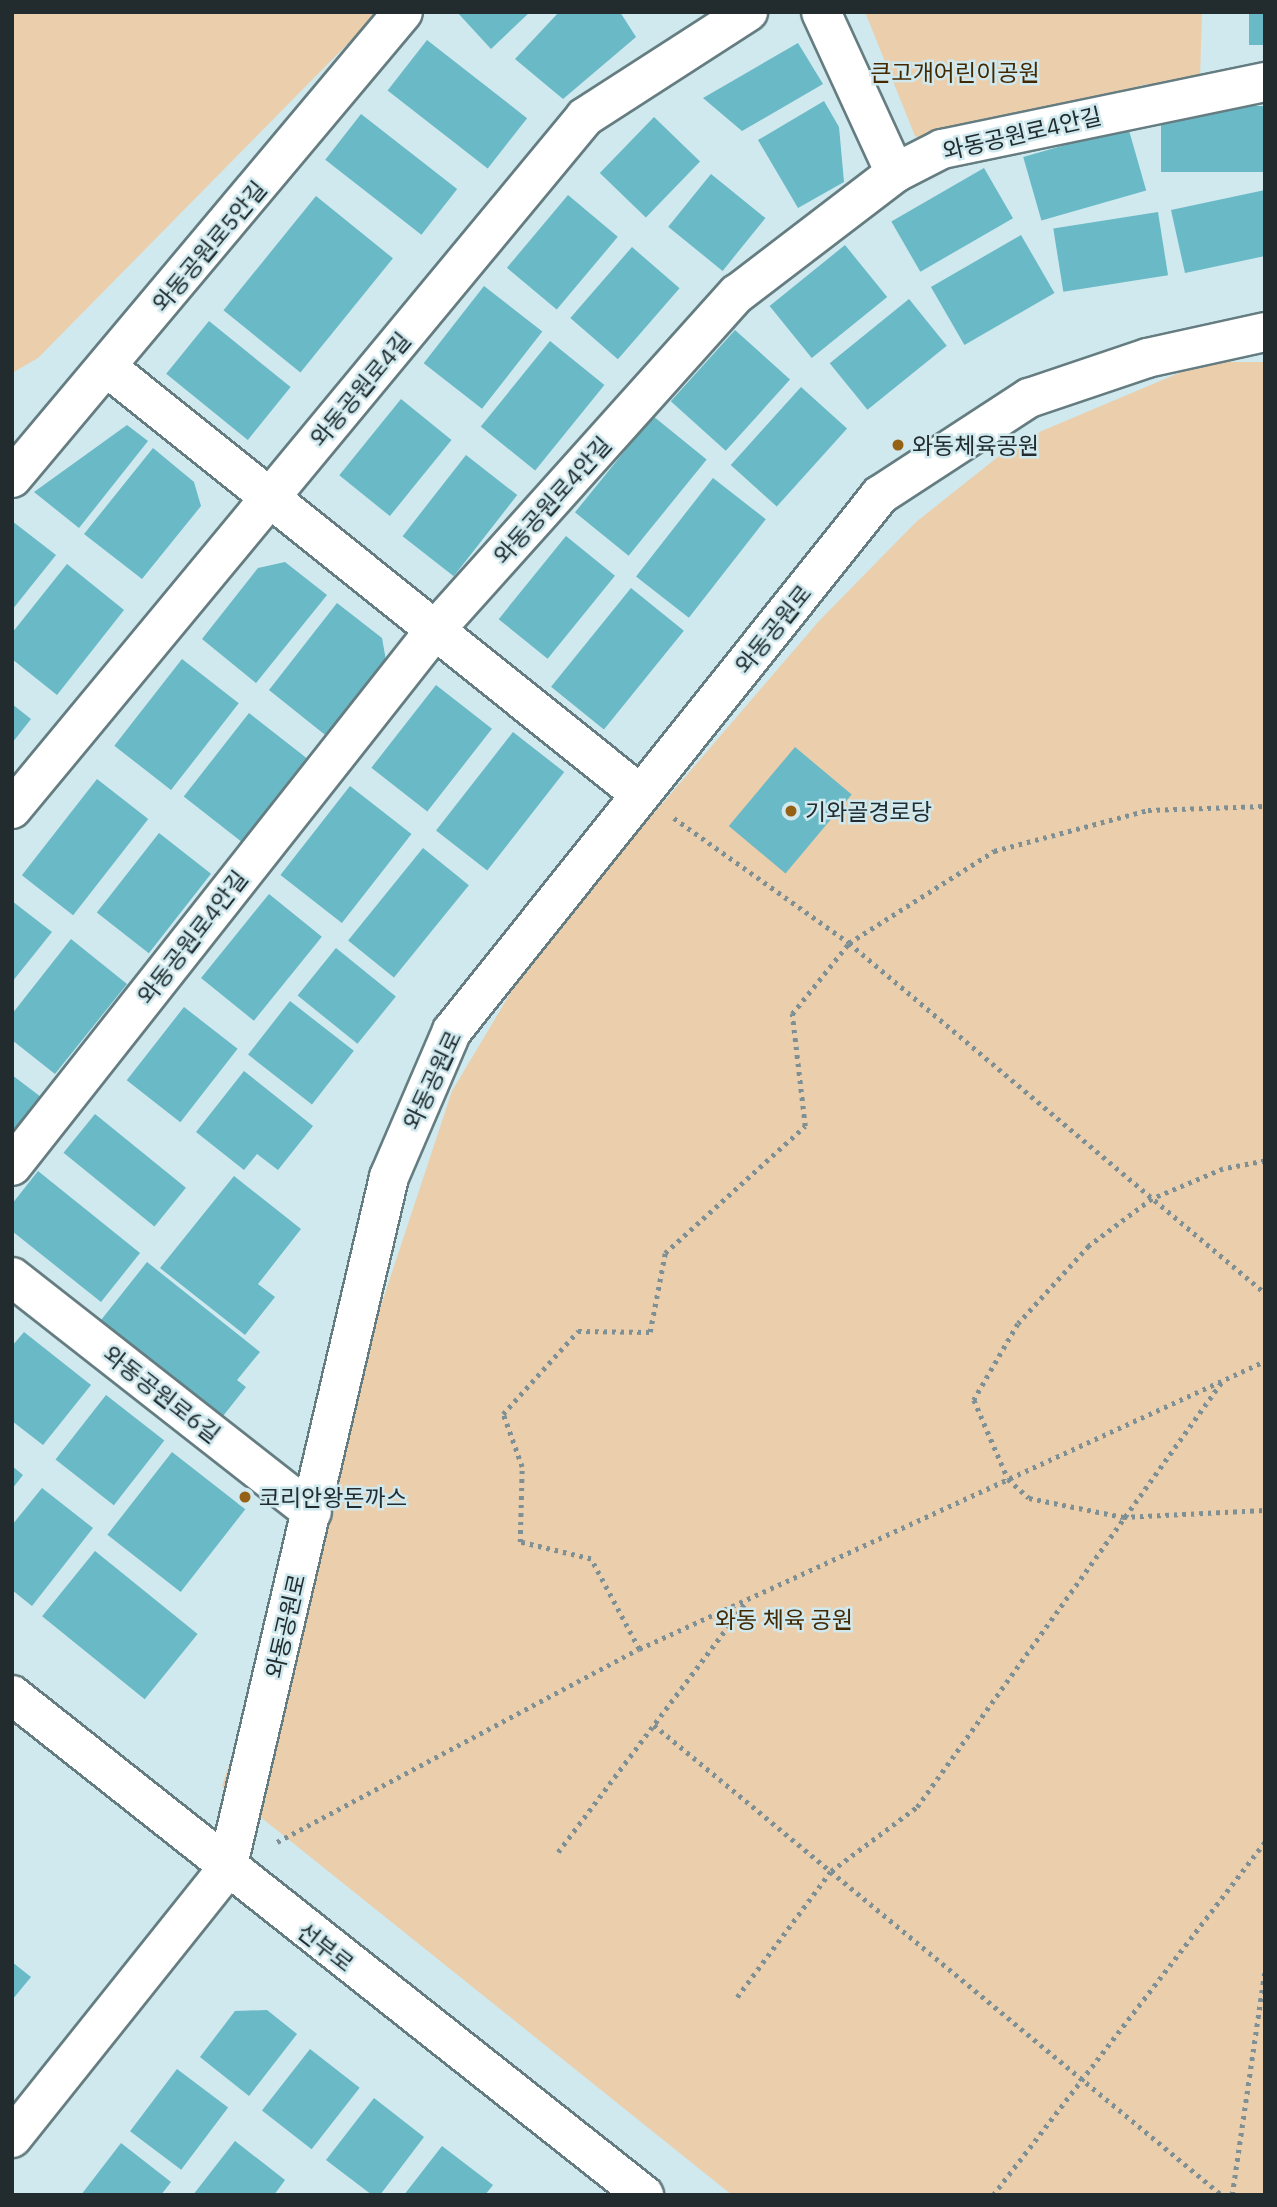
<!DOCTYPE html>
<html>
<head>
<meta charset="utf-8">
<style>
	body { margin:0 }
	#map { position:relative; width:1277px; height:2207px; overflow:hidden; background:#cfe9ee; font-family:"IBM Plex Sans","Noto Sans KR",sans-serif }
	div>[style] { position:absolute }
	.green>* { inset:0; background:#ebceac }
	.building>* { inset:0; background:#69b9c7; transform-origin:0 0 }
	.path>* { height:4.5px; margin-top:-2.25px; transform-origin:0; background:repeating-linear-gradient(90deg,#7e9094 0 3.5px,transparent 0 8.5px) }
	.roads { filter:drop-shadow(2px 0 #657d81) drop-shadow(-2px 0 #657d81) drop-shadow(0 2px #657d81) drop-shadow(0 -2px #657d81) }
	.minor>* { height:38px; margin:-19px; padding:0 19px; transform-origin:19px; border-radius:19px; background:#fff }
	.major>* { height:38px; margin:-19px; padding:0 19px; transform-origin:19px; border-radius:19px; background:#fff }
	.dots>* { width:19px; height:19px; translate:-50% -50%; box-sizing:border-box; border:4px solid #cfe9ee; border-radius:50% }
	span { translate:-50% -50%; white-space:nowrap; text-align:center; line-height:1.15; -webkit-text-stroke:5px #cfe9ee; paint-order:stroke }
	.park-label { font-size:23px; color:#442800 }
	.street-label { font-size:23px; color:#222c2e }
	.poi-label { font-size:23px; color:#222c2e }
	.left { translate:0 -50%; text-align:left }
	.frame { position:absolute; inset:0; border:14px solid #222c2e; pointer-events:none }
</style>
</head>
<body>
<div id="map">
	<div class="green">
		<i style="clip-path:polygon(12px 12px,379px 12px,38px 358px,12px 373px)"></i>
		<i style="clip-path:polygon(865px 12px,1202px 12px,1200px 79px,1143px 85px,930px 143px,915px 136px)"></i>
		<i style="clip-path:polygon(1205px 362px,1265px 362px,1265px 2195px,732px 2195px,222px 1786px,452px 1091px,535px 952px,819px 621px,916px 522px,1018px 441px)"></i>
	</div>
	<div class="building">
		<i style="clip-path:polygon(457px 12px,530px 12px,491px 49px)"></i>
		<i style="clip-path:polygon(559px 12px,620px 12px,636px 37px,563px 99px,515px 59px)"></i>
		<i style="left:1249px;top:12px;width:16px;height:33px"></i>
		<i style="left:427px;top:40px;width:127px;height:64px;rotate:38deg"></i>
		<i style="clip-path:polygon(798px 43px,823px 84px,742px 131px,703px 98px)"></i>
		<i style="clip-path:polygon(824px 101px,839px 127px,844px 182px,798px 208px,758px 140px)"></i>
		<i style="left:1265px;top:106px;width:66px;height:104px;rotate:90deg"></i>
		<i style="left:361px;top:114px;width:122px;height:58px;rotate:38deg"></i>
		<i style="left:654px;top:117px;width:64px;height:78px;rotate:44deg"></i>
		<i style="left:1128px;top:127px;width:66px;height:109px;rotate:74deg"></i>
		<i style="left:984px;top:168px;width:58px;height:107px;rotate:60deg"></i>
		<i style="left:711px;top:174px;width:70px;height:68px;rotate:39deg"></i>
		<i style="clip-path:polygon(1265px 190px,1265px 256px,1185px 273px,1171px 210px)"></i>
		<i style="left:568px;top:195px;width:65px;height:95px;rotate:40deg"></i>
		<i style="left:316px;top:196px;width:99px;height:147px;rotate:39deg"></i>
		<i style="left:1158px;top:212px;width:64px;height:106px;rotate:81deg"></i>
		<i style="left:1021px;top:235px;width:67px;height:104px;rotate:60deg"></i>
		<i style="left:845px;top:245px;width:67px;height:97px;rotate:51deg"></i>
		<i style="left:632px;top:247px;width:63px;height:94px;rotate:41deg"></i>
		<i style="left:484px;top:286px;width:74px;height:98px;rotate:38deg"></i>
		<i style="left:909px;top:299px;width:60px;height:102px;rotate:51deg"></i>
		<i style="left:209px;top:321px;width:105px;height:68px;rotate:39deg"></i>
		<i style="left:735px;top:330px;width:74px;height:96px;rotate:42deg"></i>
		<i style="left:550px;top:341px;width:70px;height:110px;rotate:39deg"></i>
		<i style="left:801px;top:387px;width:62px;height:105px;rotate:42deg"></i>
		<i style="left:401px;top:399px;width:65px;height:98px;rotate:39deg"></i>
		<i style="left:653px;top:416px;width:69px;height:124px;rotate:39deg"></i>
		<i style="clip-path:polygon(127px 425px,148px 441px,79px 528px,34px 492px)"></i>
		<i style="clip-path:polygon(153px 448px,194px 482px,201px 506px,142px 579px,84px 534px)"></i>
		<i style="left:466px;top:455px;width:65px;height:103px;rotate:38deg"></i>
		<i style="left:713px;top:478px;width:67px;height:125px;rotate:38deg"></i>
		<i style="clip-path:polygon(12px 521px,56px 555px,12px 610px)"></i>
		<i style="left:566px;top:536px;width:63px;height:107px;rotate:39deg"></i>
		<i style="clip-path:polygon(285px 562px,327px 595px,256px 683px,202px 639px,258px 568px)"></i>
		<i style="clip-path:polygon(67px 564px,124px 610px,57px 695px,12px 659px,12px 633px)"></i>
		<i style="left:631px;top:588px;width:68px;height:127px;rotate:39deg"></i>
		<i style="clip-path:polygon(337px 603px,382px 638px,387px 666px,329px 738px,269px 690px)"></i>
		<i style="left:182px;top:659px;width:72px;height:110px;rotate:38deg"></i>
		<i style="left:436px;top:685px;width:71px;height:105px;rotate:38deg"></i>
		<i style="clip-path:polygon(12px 704px,31px 719px,12px 743px)"></i>
		<i style="left:249px;top:713px;width:73px;height:106px;rotate:38deg"></i>
		<i style="left:513px;top:732px;width:65px;height:125px;rotate:38deg"></i>
		<i style="left:795px;top:747px;width:74px;height:103px;rotate:40deg"></i>
		<i style="left:97px;top:779px;width:65px;height:122px;rotate:38deg"></i>
		<i style="left:350px;top:786px;width:78px;height:113px;rotate:38deg"></i>
		<i style="left:159px;top:833px;width:66px;height:101px;rotate:38deg"></i>
		<i style="left:423px;top:848px;width:59px;height:119px;rotate:39deg"></i>
		<i style="left:269px;top:894px;width:68px;height:108px;rotate:39deg"></i>
		<i style="clip-path:polygon(12px 901px,52px 932px,12px 982px)"></i>
		<i style="clip-path:polygon(71px 939px,127px 984px,55px 1074px,12px 1040px,12px 1014px)"></i>
		<i style="left:336px;top:948px;width:77px;height:61px;rotate:39deg"></i>
		<i style="left:290px;top:1001px;width:81px;height:68px;rotate:38deg"></i>
		<i style="left:184px;top:1007px;width:68px;height:93px;rotate:38deg"></i>
		<i style="clip-path:polygon(244px 1071px,313px 1126px,278px 1170px,257px 1154px,244px 1170px,196px 1132px)"></i>
		<i style="clip-path:polygon(12px 1075px,41px 1097px,12px 1133px)"></i>
		<i style="left:95px;top:1114px;width:117px;height:50px;rotate:39deg"></i>
		<i style="clip-path:polygon(38px 1171px,140px 1253px,101px 1302px,12px 1231px,12px 1204px)"></i>
		<i style="clip-path:polygon(234px 1176px,301px 1229px,258px 1284px,275px 1297px,245px 1335px,160px 1268px)"></i>
		<i style="clip-path:polygon(147px 1262px,260px 1352px,237px 1380px,246px 1387px,212px 1430px,90px 1334px)"></i>
		<i style="clip-path:polygon(24px 1332px,91px 1385px,43px 1445px,12px 1421px,12px 1346px)"></i>
		<i style="left:106px;top:1395px;width:74px;height:82px;rotate:38deg"></i>
		<i style="left:172px;top:1452px;width:93px;height:105px;rotate:38deg"></i>
		<i style="clip-path:polygon(12px 1466px,23px 1475px,12px 1489px)"></i>
		<i style="clip-path:polygon(42px 1488px,93px 1528px,32px 1606px,12px 1590px,12px 1525px)"></i>
		<i style="left:95px;top:1551px;width:132px;height:84px;rotate:39deg"></i>
		<i style="clip-path:polygon(12px 1962px,31px 1977px,12px 2000px)"></i>
		<i style="clip-path:polygon(267px 2010px,297px 2034px,249px 2096px,200px 2057px,235px 2011px)"></i>
		<i style="left:310px;top:2049px;width:63px;height:78px;rotate:38deg"></i>
		<i style="left:177px;top:2069px;width:64px;height:78px;rotate:37deg"></i>
		<i style="clip-path:polygon(374px 2098px,424px 2137px,380px 2195px,372px 2195px,326px 2160px)"></i>
		<i style="clip-path:polygon(235px 2141px,285px 2180px,274px 2195px,193px 2195px)"></i>
		<i style="clip-path:polygon(121px 2143px,171px 2182px,161px 2195px,81px 2195px)"></i>
		<i style="clip-path:polygon(442px 2146px,493px 2185px,485px 2195px,404px 2195px)"></i>
	</div>
	<div class="path">
		<i style="left:674px;top:818px;width:215px;rotate:35.5deg"></i>
		<i style="left:849px;top:943px;width:544px;rotate:40.08deg"></i>
		<i style="left:1265px;top:1161px;width:43px;rotate:169.2deg"></i>
		<i style="left:1223px;top:1169px;width:77px;rotate:157.1deg"></i>
		<i style="left:1152px;top:1199px;width:79px;rotate:143.3deg"></i>
		<i style="left:1089px;top:1246px;width:105px;rotate:132.3deg"></i>
		<i style="left:1018px;top:1324px;width:88px;rotate:120.1deg"></i>
		<i style="left:974px;top:1400px;width:86px;rotate:66.7deg"></i>
		<i style="left:1008px;top:1479px;width:28px;rotate:42deg"></i>
		<i style="left:1029px;top:1498px;width:96px;rotate:11.4deg"></i>
		<i style="left:1123px;top:1517px;width:142px;rotate:-2.8deg"></i>
		<i style="left:639px;top:1649px;width:102px;rotate:-118.1deg"></i>
		<i style="left:591px;top:1559px;width:73px;rotate:-166.5deg"></i>
		<i style="left:520px;top:1542px;width:75px;rotate:-88.5deg"></i>
		<i style="left:522px;top:1467px;width:56px;rotate:-109.7deg"></i>
		<i style="left:503px;top:1414px;width:112px;rotate:-47.9deg"></i>
		<i style="left:578px;top:1331px;width:72px;rotate:0.8deg"></i>
		<i style="left:650px;top:1332px;width:80px;rotate:-79.2deg"></i>
		<i style="left:665px;top:1253px;width:189px;rotate:-42.2deg"></i>
		<i style="left:805px;top:1126px;width:113px;rotate:-96.6deg"></i>
		<i style="left:792px;top:1014px;width:91px;rotate:-51.2deg"></i>
		<i style="left:849px;top:943px;width:172px;rotate:-32.4deg"></i>
		<i style="left:994px;top:851px;width:159px;rotate:-14.9deg"></i>
		<i style="left:1148px;top:810px;width:117px;rotate:-2deg"></i>
		<i style="left:654px;top:1725px;width:737px;rotate:39.61deg"></i>
		<i style="left:277px;top:1842px;width:410px;rotate:-28.1deg"></i>
		<i style="left:639px;top:1649px;width:689px;rotate:-24.71deg"></i>
		<i style="left:558px;top:1852px;width:314px;rotate:-53deg"></i>
		<i style="left:737px;top:1997px;width:157px;rotate:-53.3deg"></i>
		<i style="left:831px;top:1871px;width:107px;rotate:-36.7deg"></i>
		<i style="left:917px;top:1807px;width:525px;rotate:-54.37deg"></i>
		<i style="left:993px;top:2195px;width:446px;rotate:-52.4deg"></i>
		<i style="left:1232px;top:2195px;width:229px;rotate:-81.7deg"></i>
	</div>
	<div class="roads">
		<div class="minor">
			<i style="left:821px;top:12px;width:177px;rotate:65.3deg"></i>
			<i style="left:108px;top:368px;width:682px;rotate:38.69deg"></i>
			<i style="left:12px;top:478px;width:608px;rotate:-50deg"></i>
			<i style="left:12px;top:809px;width:898px;rotate:-50.37deg"></i>
			<i style="left:585px;top:117px;width:194px;rotate:-32.8deg"></i>
			<i style="left:12px;top:1166px;width:683px;rotate:-51.72deg"></i>
			<i style="left:435px;top:630px;width:452px;rotate:-48.1deg"></i>
			<i style="left:737px;top:294px;width:199px;rotate:-37.4deg"></i>
			<i style="left:895px;top:173px;width:53px;rotate:-27.1deg"></i>
			<i style="left:942px;top:149px;width:330px;rotate:-11.7deg"></i>
			<i style="left:12px;top:1277px;width:381px;rotate:38.1deg"></i>
			<i style="left:12px;top:2138px;width:344px;rotate:-51.4deg"></i>
			<i style="left:227px;top:1869px;width:711px;rotate:-76.82deg"></i>
			<i style="left:389px;top:1177px;width:159px;rotate:-66.7deg"></i>
			<i style="left:452px;top:1031px;width:686px;rotate:-51.39deg"></i>
			<i style="left:880px;top:495px;width:178px;rotate:-33.1deg"></i>
			<i style="left:1029px;top:398px;width:125px;rotate:-18.7deg"></i>
			<i style="left:1147px;top:358px;width:121px;rotate:-12.4deg"></i>
		</div>
		<div class="major">
			<i style="left:12px;top:1695px;width:806px;rotate:38.35deg"></i>
		</div>
	</div>
	<div class="dots">
		<i style="left:898px;top:445px;background:#956215"></i>
		<i style="left:791px;top:811px;background:#956215"></i>
		<i style="left:245px;top:1497px;background:#956215"></i>
	</div>
	<div class="park-label">
		<span style="left:955px;top:72px">큰고개어린이공원</span>
		<span style="left:784px;top:1619px">와동 체육 공원</span>
	</div>
	<div class="street-label">
		<span style="left:1022px;top:133px;rotate:-13deg">와동공원로4안길</span>
		<span style="left:209px;top:246px;rotate:-50deg">와동공원로5안길</span>
		<span style="left:360px;top:389px;rotate:-50deg">와동공원로4길</span>
		<span style="left:552px;top:500px;rotate:-48deg">와동공원로4안길</span>
		<span style="left:773px;top:629px;rotate:-51deg">와동공원로</span>
		<span style="left:192px;top:937px;rotate:-52deg">와동공원로4안길</span>
		<span style="left:432px;top:1080px;rotate:-65deg">와동공원로</span>
		<span style="left:162px;top:1394px;rotate:38deg">와동공원로6길</span>
		<span style="left:285px;top:1626px;rotate:-77deg">와동공원로</span>
		<span style="left:326px;top:1947px;rotate:38deg">선부로</span>
	</div>
	<div class="poi-label">
		<span class="left" style="left:912px;top:445px">와동체육공원</span>
		<span class="left" style="left:805px;top:811px">기와골경로당</span>
		<span class="left" style="left:259px;top:1497px">코리안왕돈까스</span>
	</div>
	<div class="frame"></div>
</div>
</body>
</html>
